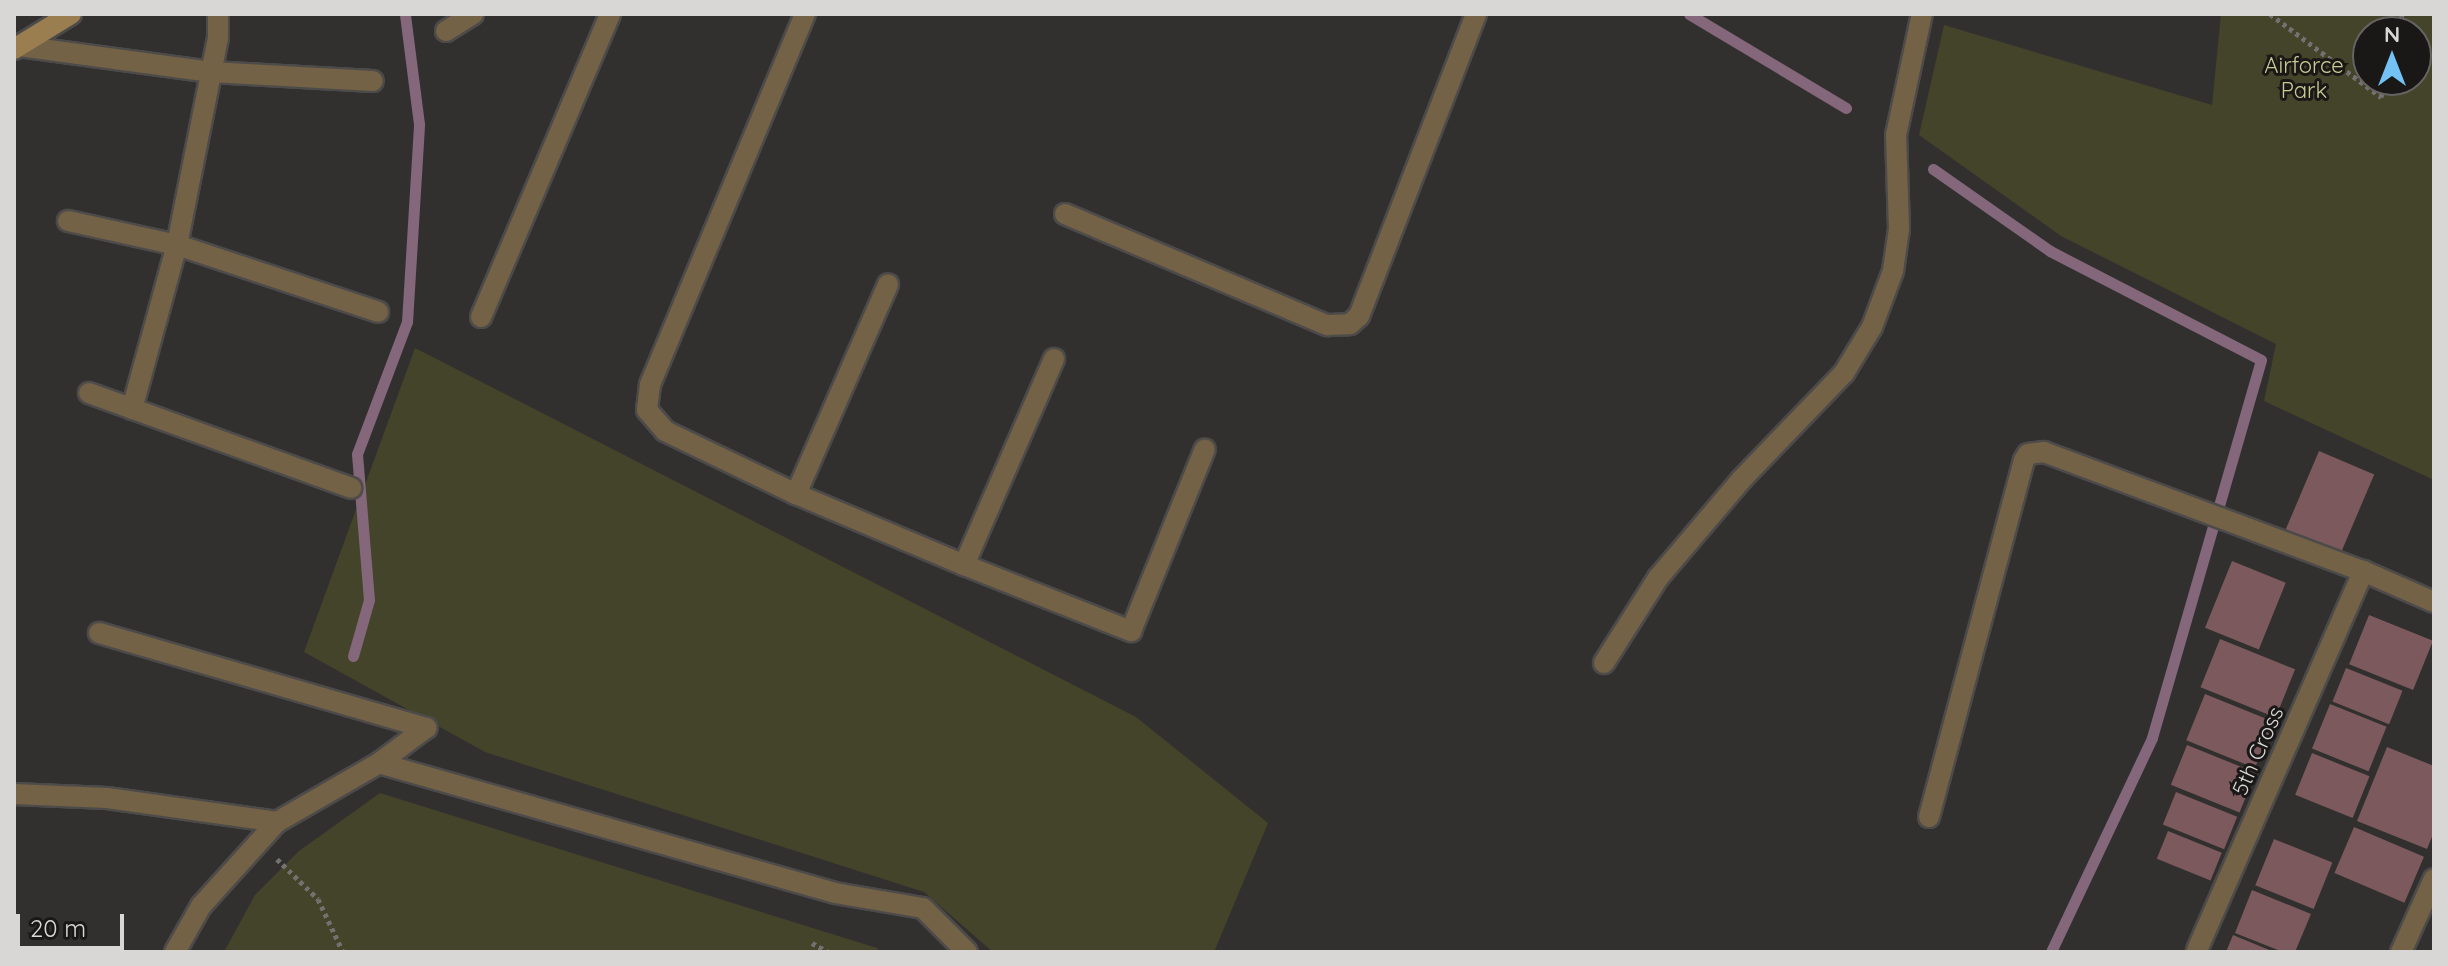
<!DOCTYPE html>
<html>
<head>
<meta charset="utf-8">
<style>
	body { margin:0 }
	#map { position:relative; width:2448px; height:966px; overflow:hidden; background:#32302f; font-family:Quicksand,sans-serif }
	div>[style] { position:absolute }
	.green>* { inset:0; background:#434429 }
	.stream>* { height:11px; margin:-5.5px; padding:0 5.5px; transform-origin:5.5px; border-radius:5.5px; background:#84677b }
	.building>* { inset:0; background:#7c595c; transform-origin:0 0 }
	.path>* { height:5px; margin-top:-2.5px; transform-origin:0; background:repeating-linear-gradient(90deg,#727170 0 4px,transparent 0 8px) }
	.roads { filter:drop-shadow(2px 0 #4d4b4a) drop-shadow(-2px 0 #4d4b4a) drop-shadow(0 2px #4d4b4a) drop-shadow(0 -2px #4d4b4a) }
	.street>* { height:20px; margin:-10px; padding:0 10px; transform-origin:10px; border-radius:10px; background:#746246 }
	.secondary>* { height:20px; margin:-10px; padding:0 10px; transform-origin:10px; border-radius:10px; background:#9a7e50 }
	span { translate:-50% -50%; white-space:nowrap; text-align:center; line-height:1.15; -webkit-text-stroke:6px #191817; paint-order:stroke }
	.park-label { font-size:22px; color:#c7cb92 }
	.street-label { font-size:22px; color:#d8d7d6 }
	.frame { position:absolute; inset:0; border:16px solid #d8d7d6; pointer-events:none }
	.north { position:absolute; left:2352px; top:16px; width:80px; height:80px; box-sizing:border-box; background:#191817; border:2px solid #656463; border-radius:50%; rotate:0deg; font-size:22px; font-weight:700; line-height:32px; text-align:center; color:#d8d7d6 }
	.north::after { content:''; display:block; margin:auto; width:28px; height:36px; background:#73c1f5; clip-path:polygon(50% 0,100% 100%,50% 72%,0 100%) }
	.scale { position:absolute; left:16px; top:914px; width:108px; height:36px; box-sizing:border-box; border:4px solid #d8d7d6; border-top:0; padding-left:10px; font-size:24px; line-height:28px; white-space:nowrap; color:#d8d7d6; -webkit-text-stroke:6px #191817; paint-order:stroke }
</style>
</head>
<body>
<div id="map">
	<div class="green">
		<i style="clip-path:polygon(evenodd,2221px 14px,2434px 14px,2434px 480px,2264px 401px,2276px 344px,2061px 236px,1919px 135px,1944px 25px,2212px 105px,2221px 14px,2368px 32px,2416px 32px,2416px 80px,2368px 80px,2368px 32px)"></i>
		<i style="clip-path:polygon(415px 348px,1136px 717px,1268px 823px,1214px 952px,993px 952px,924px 892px,485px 752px,304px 652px)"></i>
		<i style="clip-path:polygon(380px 793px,877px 948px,881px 952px,224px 952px,255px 895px,299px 851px)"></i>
	</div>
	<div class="stream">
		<i style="left:1689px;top:14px;width:183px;rotate:30.9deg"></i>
		<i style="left:1933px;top:169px;width:143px;rotate:35deg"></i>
		<i style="left:2050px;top:251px;width:237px;rotate:27.3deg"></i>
		<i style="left:2261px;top:360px;width:393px;rotate:106.1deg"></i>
		<i style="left:2152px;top:738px;width:237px;rotate:115.3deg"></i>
		<i style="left:353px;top:656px;width:58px;rotate:-74.1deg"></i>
		<i style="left:369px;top:600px;width:146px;rotate:-94.7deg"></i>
		<i style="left:357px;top:454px;width:141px;rotate:-69.3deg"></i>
		<i style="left:407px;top:322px;width:198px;rotate:-86.5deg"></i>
		<i style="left:419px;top:124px;width:111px;rotate:-97.3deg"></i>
	</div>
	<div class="building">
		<i style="left:2319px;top:451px;width:60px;height:89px;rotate:23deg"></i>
		<i style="left:2232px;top:561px;width:58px;height:72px;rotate:22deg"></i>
		<i style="left:2369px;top:615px;width:69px;height:53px;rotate:22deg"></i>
		<i style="left:2220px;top:639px;width:81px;height:52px;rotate:22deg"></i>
		<i style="left:2346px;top:668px;width:61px;height:36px;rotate:22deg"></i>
		<i style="left:2205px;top:694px;width:74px;height:50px;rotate:22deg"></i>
		<i style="left:2330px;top:704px;width:61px;height:48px;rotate:22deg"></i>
		<i style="left:2187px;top:745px;width:74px;height:43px;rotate:22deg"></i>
		<i style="clip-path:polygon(2387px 747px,2434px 766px,2434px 832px,2427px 849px,2357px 821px)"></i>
		<i style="left:2312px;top:753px;width:62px;height:45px;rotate:22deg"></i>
		<i style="left:2176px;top:792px;width:66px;height:35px;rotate:22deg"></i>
		<i style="left:2354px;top:827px;width:76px;height:50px;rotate:23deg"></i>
		<i style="left:2168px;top:831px;width:58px;height:30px;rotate:22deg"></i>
		<i style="left:2274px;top:839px;width:63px;height:50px;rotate:22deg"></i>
		<i style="clip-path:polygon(2252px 890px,2311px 914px,2295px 952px,2283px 952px,2235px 933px)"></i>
		<i style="clip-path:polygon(2233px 935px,2274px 952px,2226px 952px)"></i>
	</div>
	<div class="path">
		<i style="left:2270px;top:14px;width:139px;rotate:36.8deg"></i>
		<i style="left:2381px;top:97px;width:17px;rotate:-77deg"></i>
		<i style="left:2397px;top:32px;width:19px;rotate:-74deg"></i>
		<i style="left:277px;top:859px;width:57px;rotate:44.3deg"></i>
		<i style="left:318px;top:899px;width:59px;rotate:64.7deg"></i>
		<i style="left:812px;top:943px;width:18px;rotate:29deg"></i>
	</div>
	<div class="roads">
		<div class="street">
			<i style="left:805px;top:14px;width:402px;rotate:112.7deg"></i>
			<i style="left:650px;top:385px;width:25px;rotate:97deg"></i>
			<i style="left:647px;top:410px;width:28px;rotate:49deg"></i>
			<i style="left:665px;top:431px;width:145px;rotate:25.7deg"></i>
			<i style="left:796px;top:494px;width:182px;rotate:22.9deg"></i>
			<i style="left:964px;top:565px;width:180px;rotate:21.6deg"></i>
			<i style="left:1131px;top:631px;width:196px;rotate:-67.9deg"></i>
			<i style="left:446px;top:31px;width:32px;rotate:-32deg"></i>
			<i style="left:19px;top:46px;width:194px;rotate:7.7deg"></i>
			<i style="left:211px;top:72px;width:162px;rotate:3.2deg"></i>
			<i style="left:1065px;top:214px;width:285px;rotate:23deg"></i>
			<i style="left:1327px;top:325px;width:23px;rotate:-2deg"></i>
			<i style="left:1350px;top:324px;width:12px;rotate:-42deg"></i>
			<i style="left:1359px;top:316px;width:324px;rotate:-68.8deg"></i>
			<i style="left:68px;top:221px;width:112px;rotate:12.4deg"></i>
			<i style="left:177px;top:245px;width:212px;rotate:18.4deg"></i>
			<i style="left:481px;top:317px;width:329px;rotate:-66.9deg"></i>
			<i style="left:89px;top:393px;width:279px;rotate:19.9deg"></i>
			<i style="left:132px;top:409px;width:170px;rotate:-74.7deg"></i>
			<i style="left:177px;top:245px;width:212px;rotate:-78.8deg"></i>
			<i style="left:218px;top:37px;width:23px;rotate:-90deg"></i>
			<i style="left:796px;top:494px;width:229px;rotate:-66.3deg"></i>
			<i style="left:964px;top:565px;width:225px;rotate:-66.4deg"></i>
			<i style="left:99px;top:633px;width:341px;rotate:16.2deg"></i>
			<i style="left:1604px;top:663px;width:101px;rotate:-57.6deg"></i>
			<i style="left:1658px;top:578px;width:128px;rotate:-49.7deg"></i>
			<i style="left:1741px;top:480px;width:149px;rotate:-46.1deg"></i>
			<i style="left:1844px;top:373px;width:54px;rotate:-58.7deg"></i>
			<i style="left:1872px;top:327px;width:60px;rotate:-69.4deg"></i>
			<i style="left:1893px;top:271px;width:42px;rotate:-81.9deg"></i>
			<i style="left:1899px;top:229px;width:94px;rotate:-91.8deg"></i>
			<i style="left:1896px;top:135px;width:124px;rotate:-77.9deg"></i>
			<i style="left:379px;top:763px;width:474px;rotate:15.9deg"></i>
			<i style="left:835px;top:893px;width:89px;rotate:9.7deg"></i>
			<i style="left:923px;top:908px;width:62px;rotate:45deg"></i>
			<i style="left:14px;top:794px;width:93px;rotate:2.5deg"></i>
			<i style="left:107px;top:798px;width:172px;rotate:8deg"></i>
			<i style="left:277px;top:822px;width:118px;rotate:-30deg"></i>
			<i style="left:379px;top:763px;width:59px;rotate:-36.7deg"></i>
			<i style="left:1929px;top:817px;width:369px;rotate:-75.1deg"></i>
			<i style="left:2024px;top:460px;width:7px;rotate:-56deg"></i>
			<i style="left:2028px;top:454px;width:16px;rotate:-7deg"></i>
			<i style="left:2044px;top:452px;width:340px;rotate:20.5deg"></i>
			<i style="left:2363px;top:571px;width:77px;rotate:23.6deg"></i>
			<i style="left:2197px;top:950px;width:414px;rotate:-66.3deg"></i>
			<i style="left:175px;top:952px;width:53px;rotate:-60.5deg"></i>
			<i style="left:201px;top:906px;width:113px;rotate:-47.9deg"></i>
			<i style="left:2401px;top:952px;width:80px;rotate:-65.7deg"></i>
		</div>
		<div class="secondary">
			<i style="left:14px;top:49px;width:67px;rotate:-31.6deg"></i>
		</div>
	</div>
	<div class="park-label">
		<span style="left:2304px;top:78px">Airforce<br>Park</span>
	</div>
	<div class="street-label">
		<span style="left:2258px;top:751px;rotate:-66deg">5th Cross</span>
	</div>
	<div class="frame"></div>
	<div class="north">N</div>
	<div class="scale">20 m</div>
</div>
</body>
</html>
